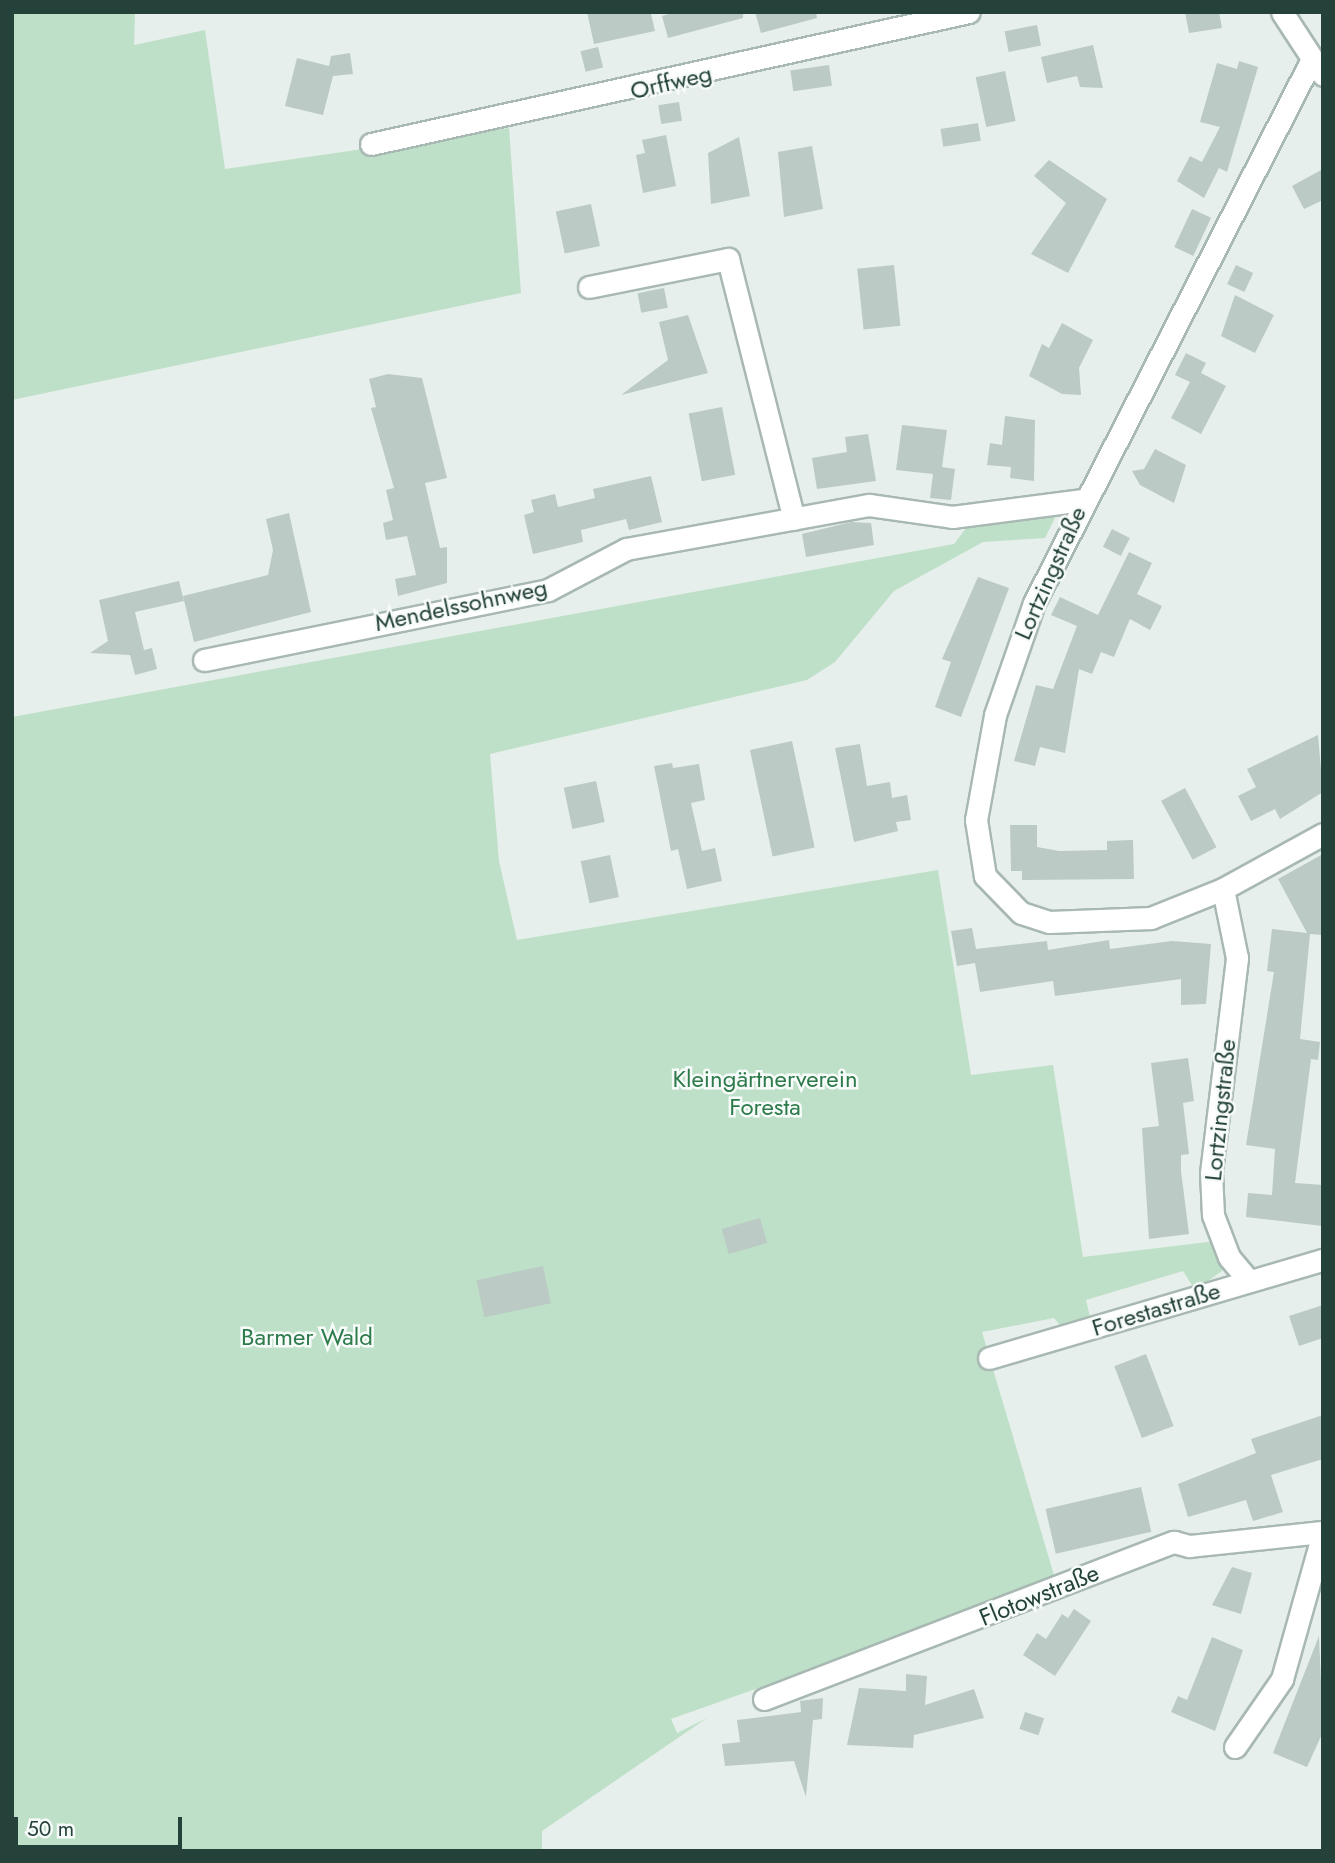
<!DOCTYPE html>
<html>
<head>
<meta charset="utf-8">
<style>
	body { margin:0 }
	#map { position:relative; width:1335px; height:1863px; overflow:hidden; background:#e6efeb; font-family:Jost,sans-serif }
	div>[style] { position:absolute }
	.green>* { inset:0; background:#bfe0c8 }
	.building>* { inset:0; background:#bbcac4; transform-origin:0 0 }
	.roads { filter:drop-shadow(2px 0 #a8b8b2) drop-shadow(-2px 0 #a8b8b2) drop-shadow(0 2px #a8b8b2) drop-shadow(0 -2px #a8b8b2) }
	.street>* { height:21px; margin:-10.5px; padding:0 10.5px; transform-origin:10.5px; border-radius:10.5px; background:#fff }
	.secondary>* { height:21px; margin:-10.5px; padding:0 10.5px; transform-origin:10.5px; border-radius:10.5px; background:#fff }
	span { translate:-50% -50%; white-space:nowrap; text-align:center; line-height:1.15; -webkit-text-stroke:5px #f7fbf9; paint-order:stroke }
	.street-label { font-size:24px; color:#24423a }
	.park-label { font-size:24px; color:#2d7a4b }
	.frame { position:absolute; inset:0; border:14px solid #24423a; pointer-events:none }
	.scale { position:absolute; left:14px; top:1817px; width:168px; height:32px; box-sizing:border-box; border:4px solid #24423a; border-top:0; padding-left:9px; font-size:21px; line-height:24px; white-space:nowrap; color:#24423a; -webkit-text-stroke:5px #f7fbf9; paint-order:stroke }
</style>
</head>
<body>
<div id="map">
	<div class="green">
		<i style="clip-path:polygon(12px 12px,135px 12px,134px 45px,205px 30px,225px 169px,509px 128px,521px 293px,12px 400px)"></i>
		<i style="clip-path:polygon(1059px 510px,1045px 538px,983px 542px,894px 591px,835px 662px,807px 680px,490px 754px,499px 861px,517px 940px,938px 870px,971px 1075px,1053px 1065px,1083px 1257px,1216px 1241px,1222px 1271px,1195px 1290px,1183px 1271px,1086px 1300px,1091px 1321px,1064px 1330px,1054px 1318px,982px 1332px,1056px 1582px,671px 1719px,677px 1733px,707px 1718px,542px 1831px,542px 1851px,12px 1851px,12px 717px,954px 544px,970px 523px)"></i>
	</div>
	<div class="building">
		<i style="clip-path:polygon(587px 12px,651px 14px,655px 31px,594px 44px)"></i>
		<i style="clip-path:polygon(675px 12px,743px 12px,743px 18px,668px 38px,662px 16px)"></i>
		<i style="clip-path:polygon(755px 12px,816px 12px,817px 18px,761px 33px)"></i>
		<i style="clip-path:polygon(1185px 12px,1219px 12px,1222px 28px,1189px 33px)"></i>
		<i style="left:1037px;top:25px;width:21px;height:33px;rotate:79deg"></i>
		<i style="clip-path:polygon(1093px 45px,1103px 88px,1080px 87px,1077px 76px,1047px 83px,1041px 57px)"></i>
		<i style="left:598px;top:47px;width:21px;height:18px;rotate:76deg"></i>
		<i style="clip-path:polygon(350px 53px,353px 74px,333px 76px,323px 115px,285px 106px,297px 58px,329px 66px,331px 56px)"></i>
		<i style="clip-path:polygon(1239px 61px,1258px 67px,1227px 172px,1219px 168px,1204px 198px,1177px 181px,1190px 156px,1202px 162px,1220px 127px,1200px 122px,1217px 63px,1237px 69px)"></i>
		<i style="left:829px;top:65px;width:21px;height:39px;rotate:82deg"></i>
		<i style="left:1005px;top:71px;width:51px;height:30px;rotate:78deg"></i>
		<i style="left:679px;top:102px;width:19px;height:21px;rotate:81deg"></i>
		<i style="left:978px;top:123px;width:18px;height:38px;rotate:81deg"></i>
		<i style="clip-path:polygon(666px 135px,676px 186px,643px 193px,636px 155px,645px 153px,642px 140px)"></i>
		<i style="clip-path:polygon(739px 137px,750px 196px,711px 204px,708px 153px)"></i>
		<i style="clip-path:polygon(812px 146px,823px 209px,784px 217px,778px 152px)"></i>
		<i style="clip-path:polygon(1049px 160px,1107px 199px,1068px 273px,1031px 254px,1066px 203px,1034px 176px)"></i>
		<i style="clip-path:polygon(1323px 169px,1323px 200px,1304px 209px,1292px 186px)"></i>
		<i style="left:591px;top:204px;width:43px;height:36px;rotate:78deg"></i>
		<i style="left:1192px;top:209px;width:21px;height:42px;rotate:25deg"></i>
		<i style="left:894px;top:265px;width:61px;height:37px;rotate:84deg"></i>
		<i style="left:1236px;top:265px;width:19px;height:21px;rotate:25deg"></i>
		<i style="left:664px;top:288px;width:20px;height:27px;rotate:79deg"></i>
		<i style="clip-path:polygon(1235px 295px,1274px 315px,1255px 353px,1221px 336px)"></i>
		<i style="clip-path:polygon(688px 315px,708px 373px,621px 395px,668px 360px,659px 322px)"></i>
		<i style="clip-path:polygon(1062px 323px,1093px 340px,1079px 368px,1081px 395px,1062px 394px,1029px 376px,1042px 344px,1049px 348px)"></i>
		<i style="clip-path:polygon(1186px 353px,1206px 363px,1201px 373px,1226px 386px,1201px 434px,1171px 418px,1190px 382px,1175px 375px)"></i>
		<i style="clip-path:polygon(388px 374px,422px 378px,447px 478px,425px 483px,440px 548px,447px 547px,447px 583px,398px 596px,395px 579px,416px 575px,407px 536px,386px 540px,383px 523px,393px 520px,386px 490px,394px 488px,371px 408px,376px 407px,369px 379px)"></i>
		<i style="left:722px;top:407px;width:69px;height:34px;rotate:79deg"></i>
		<i style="clip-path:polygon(1005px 416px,1035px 420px,1034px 481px,1010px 478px,1011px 467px,987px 465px,990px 443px,1002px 445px)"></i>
		<i style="clip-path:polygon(902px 425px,947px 430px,942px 467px,955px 469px,951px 500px,930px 498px,933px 474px,896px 470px)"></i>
		<i style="clip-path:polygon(868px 434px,876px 481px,817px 489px,812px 458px,847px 452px,845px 437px)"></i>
		<i style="clip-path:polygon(1155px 449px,1186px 465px,1174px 503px,1140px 485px,1132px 471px,1144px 469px)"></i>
		<i style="clip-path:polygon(651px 476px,662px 522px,629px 530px,626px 519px,581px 530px,583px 542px,533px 554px,524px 515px,534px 512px,531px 500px,555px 494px,558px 507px,595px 498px,593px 489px)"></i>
		<i style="clip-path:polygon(289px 513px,311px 612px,194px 642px,183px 596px,268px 575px,273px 550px,266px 519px)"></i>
		<i style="clip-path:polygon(851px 522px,871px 523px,874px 545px,806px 557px,802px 534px)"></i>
		<i style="left:1112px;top:529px;width:20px;height:20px;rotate:27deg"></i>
		<i style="clip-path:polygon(1129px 552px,1152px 563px,1137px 594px,1162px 606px,1150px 630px,1130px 619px,1114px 657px,1101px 652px,1092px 674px,1079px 669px,1065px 753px,1040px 747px,1035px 766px,1014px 761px,1036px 685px,1053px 689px,1077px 626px,1051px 615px,1060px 597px,1098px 615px)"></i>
		<i style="clip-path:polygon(978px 577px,1009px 588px,961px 717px,935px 707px,951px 662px,942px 659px)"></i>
		<i style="clip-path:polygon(179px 581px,184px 601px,135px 612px,144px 650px,152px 648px,157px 669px,135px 675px,130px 655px,90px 653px,108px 641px,99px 600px)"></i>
		<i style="clip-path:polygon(1318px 735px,1323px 792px,1280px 819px,1275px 809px,1251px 821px,1238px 796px,1256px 787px,1247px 769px)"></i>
		<i style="left:792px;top:741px;width:109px;height:43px;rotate:78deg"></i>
		<i style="clip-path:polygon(860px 744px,867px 786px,890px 782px,892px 798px,907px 795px,911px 820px,896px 822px,898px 831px,854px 842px,835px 748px)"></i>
		<i style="clip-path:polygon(672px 763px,673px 768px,699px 764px,705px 800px,691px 803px,702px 851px,715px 848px,722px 881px,687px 889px,678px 849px,671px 851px,654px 766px)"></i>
		<i style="left:596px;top:781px;width:42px;height:33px;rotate:78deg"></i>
		<i style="left:1185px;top:788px;width:67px;height:27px;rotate:62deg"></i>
		<i style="clip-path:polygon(1010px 825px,1037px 825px,1037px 847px,1059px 851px,1107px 850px,1107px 841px,1133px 840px,1134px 879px,1022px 880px,1022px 871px,1011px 871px)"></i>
		<i style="clip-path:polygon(1323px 854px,1323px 935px,1310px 934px,1300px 1039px,1320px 1042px,1318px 1060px,1311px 1059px,1295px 1183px,1323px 1185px,1323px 1226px,1246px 1217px,1248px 1193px,1272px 1195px,1275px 1149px,1246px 1145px,1274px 972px,1267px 971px,1272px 929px,1307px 933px,1278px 879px)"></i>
		<i style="left:610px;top:855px;width:43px;height:30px;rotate:78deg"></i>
		<i style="clip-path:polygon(972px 928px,976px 949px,1047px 941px,1048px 950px,1109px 940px,1110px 949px,1172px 941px,1211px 944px,1206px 1004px,1181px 1005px,1181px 979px,1055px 996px,1053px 981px,980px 992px,975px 963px,957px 966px,951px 931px)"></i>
		<i style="clip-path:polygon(1188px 1058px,1194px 1101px,1183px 1103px,1189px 1154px,1181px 1155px,1181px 1171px,1189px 1234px,1149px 1239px,1142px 1128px,1159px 1126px,1151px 1063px)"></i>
		<i style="left:760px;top:1218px;width:26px;height:40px;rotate:74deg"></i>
		<i style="left:543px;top:1266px;width:38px;height:68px;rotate:78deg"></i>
		<i style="clip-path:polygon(1323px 1305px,1323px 1338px,1299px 1346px,1289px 1316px)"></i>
		<i style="left:1146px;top:1354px;width:77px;height:34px;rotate:69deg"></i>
		<i style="clip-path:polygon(1323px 1415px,1323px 1459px,1271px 1475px,1283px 1512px,1253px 1521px,1246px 1500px,1188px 1517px,1178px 1484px,1256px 1453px,1251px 1439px)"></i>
		<i style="left:1141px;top:1487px;width:46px;height:98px;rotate:77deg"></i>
		<i style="clip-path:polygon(1232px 1567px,1252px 1573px,1241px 1614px,1212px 1605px)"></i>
		<i style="clip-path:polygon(1074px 1609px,1091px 1621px,1055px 1676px,1023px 1655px,1037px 1633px,1046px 1639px,1062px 1614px,1068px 1618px)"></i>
		<i style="clip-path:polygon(1319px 1636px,1323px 1732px,1307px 1767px,1273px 1753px)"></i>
		<i style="clip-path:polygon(1212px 1637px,1243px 1650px,1215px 1731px,1171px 1712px,1178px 1696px,1187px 1700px)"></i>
		<i style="clip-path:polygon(906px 1674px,927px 1676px,925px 1705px,974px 1689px,984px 1718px,914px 1735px,913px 1748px,847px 1745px,859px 1688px,906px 1691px)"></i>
		<i style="clip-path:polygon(823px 1698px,822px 1719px,813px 1720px,806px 1797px,794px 1761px,725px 1766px,722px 1744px,740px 1742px,737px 1720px,801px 1712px,800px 1701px)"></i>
		<i style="left:1025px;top:1712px;width:20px;height:18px;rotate:18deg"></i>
	</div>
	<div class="roads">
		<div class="street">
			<i style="left:371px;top:144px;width:612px;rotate:-12.45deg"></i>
			<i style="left:589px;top:287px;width:142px;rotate:-11.4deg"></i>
			<i style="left:728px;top:259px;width:268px;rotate:75.8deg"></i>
			<i style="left:204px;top:660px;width:351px;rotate:-11.5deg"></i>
			<i style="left:548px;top:590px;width:88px;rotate:-27.7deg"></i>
			<i style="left:626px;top:549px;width:247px;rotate:-10.3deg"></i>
			<i style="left:869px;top:505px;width:84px;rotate:8.2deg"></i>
			<i style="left:952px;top:517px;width:132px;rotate:-7.4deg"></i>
			<i style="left:1223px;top:889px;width:114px;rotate:-28.8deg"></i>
			<i style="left:1249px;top:1281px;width:31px;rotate:-130deg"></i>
			<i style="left:1229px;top:1257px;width:45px;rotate:-110.9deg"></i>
			<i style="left:1213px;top:1215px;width:42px;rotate:-92.7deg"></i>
			<i style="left:1211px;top:1173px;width:217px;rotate:-83.1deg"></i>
			<i style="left:1237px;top:958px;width:70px;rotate:-101.5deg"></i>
			<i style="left:1223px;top:889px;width:78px;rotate:158.1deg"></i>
			<i style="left:1151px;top:918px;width:102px;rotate:177.8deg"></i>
			<i style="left:1049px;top:922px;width:29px;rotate:-162deg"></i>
			<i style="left:1021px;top:913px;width:52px;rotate:-134.2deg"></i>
			<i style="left:985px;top:876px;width:57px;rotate:-99.1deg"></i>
			<i style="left:976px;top:820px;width:107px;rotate:-79.7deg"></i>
			<i style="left:995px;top:715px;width:119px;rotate:-70.8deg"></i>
			<i style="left:1034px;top:603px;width:611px;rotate:-62.93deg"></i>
			<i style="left:989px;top:1358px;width:348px;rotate:-16.4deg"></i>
			<i style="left:764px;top:1699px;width:439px;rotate:-21deg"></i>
			<i style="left:1174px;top:1542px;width:16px;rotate:15deg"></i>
			<i style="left:1189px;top:1546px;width:135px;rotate:-6deg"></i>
			<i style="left:1235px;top:1747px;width:83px;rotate:-55.3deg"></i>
			<i style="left:1282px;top:1679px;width:152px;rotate:-74.3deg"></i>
		</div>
		<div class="secondary">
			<i style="left:1282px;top:12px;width:75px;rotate:56.9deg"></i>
		</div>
	</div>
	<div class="street-label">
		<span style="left:671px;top:82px;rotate:-13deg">Orffweg</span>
		<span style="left:1050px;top:573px;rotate:-66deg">Lortzingstraße</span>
		<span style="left:461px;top:605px;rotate:-12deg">Mendelssohnweg</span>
		<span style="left:1220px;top:1110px;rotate:-84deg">Lortzingstraße</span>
		<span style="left:1156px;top:1309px;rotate:-17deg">Forestastraße</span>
		<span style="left:1039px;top:1595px;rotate:-22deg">Flotowstraße</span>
	</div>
	<div class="park-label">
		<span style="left:765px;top:1093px">Kleingärtnerverein<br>Foresta</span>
		<span style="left:307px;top:1337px">Barmer Wald</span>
	</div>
	<div class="frame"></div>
	<div class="scale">50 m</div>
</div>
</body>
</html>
